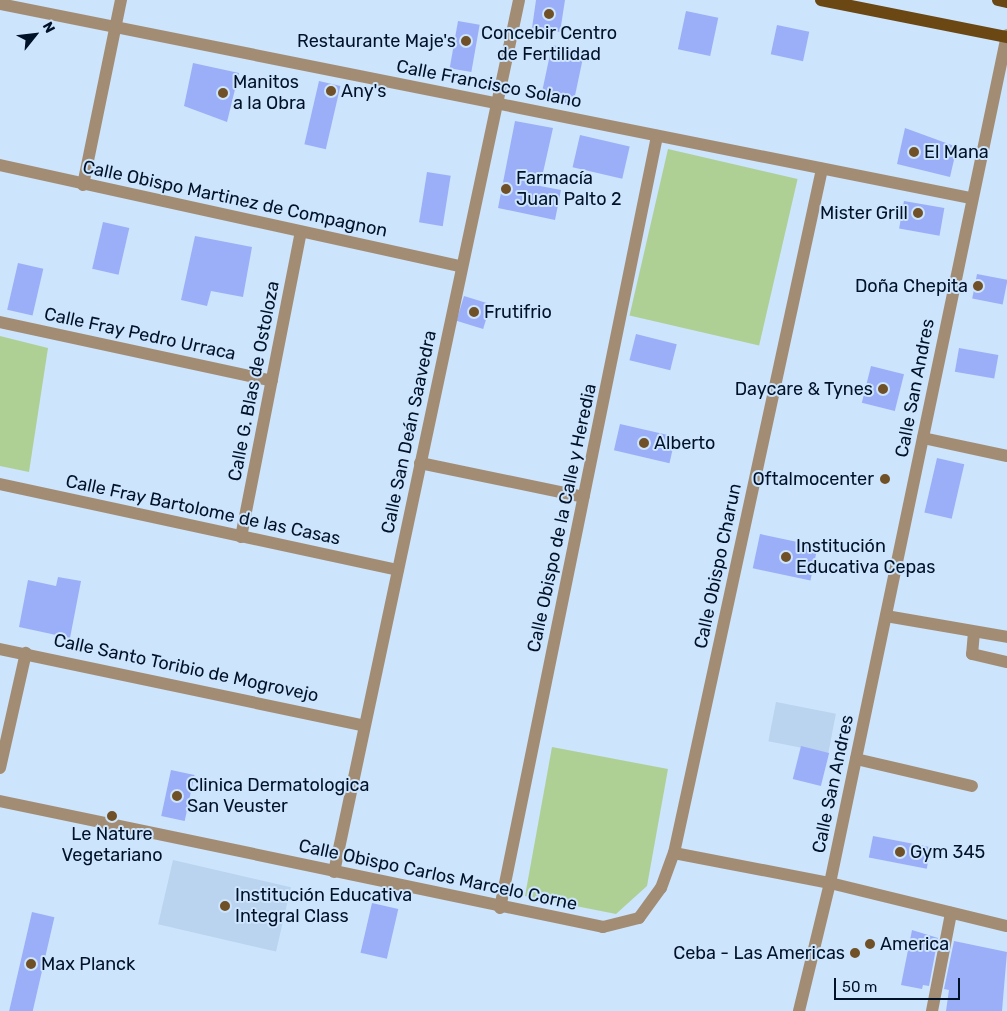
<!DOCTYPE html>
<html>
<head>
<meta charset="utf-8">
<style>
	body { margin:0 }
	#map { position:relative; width:1007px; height:1011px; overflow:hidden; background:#cde4fd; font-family:Rubik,sans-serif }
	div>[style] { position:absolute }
	.built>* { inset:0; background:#bad3ee; transform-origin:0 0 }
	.green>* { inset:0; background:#afd095; transform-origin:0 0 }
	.building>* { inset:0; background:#9baff8; transform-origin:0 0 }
	.minor>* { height:12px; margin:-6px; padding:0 6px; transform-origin:6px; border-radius:6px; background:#a28d74 }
	.major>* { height:12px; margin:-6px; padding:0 6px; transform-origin:6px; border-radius:6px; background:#6b4713 }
	.dots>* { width:14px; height:14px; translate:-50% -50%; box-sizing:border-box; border:2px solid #cde4fd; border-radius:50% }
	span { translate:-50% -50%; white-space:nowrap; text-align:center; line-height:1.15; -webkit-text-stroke:4px #cde4fd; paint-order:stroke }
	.poi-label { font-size:18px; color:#001228 }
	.right { translate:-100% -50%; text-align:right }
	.left { translate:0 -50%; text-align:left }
	.street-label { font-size:18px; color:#001228 }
	.north { position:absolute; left:10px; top:10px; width:50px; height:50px; -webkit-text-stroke:4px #cde4fd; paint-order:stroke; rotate:61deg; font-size:14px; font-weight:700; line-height:20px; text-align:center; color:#001228 }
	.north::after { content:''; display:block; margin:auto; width:18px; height:22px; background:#001228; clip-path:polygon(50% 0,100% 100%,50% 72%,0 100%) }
	.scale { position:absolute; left:834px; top:978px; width:126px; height:22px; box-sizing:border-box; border:2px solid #001228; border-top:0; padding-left:6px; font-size:15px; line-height:18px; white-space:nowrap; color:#001228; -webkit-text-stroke:4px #cde4fd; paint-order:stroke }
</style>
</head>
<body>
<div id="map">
	<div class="built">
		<i style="left:776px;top:702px;width:61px;height:40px;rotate:11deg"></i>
		<i style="left:173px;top:860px;width:121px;height:66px;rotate:13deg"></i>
	</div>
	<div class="green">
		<i style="left:668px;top:149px;width:133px;height:171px;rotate:13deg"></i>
		<i style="clip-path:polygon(0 336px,48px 348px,29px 472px,0 466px)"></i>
		<i style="clip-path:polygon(552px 747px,668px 769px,647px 886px,616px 914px,525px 896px)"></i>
	</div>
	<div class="building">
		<i style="clip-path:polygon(536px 0,565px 0,560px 32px,532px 28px)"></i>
		<i style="left:686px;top:11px;width:33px;height:39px;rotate:12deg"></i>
		<i style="left:458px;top:21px;width:22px;height:48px;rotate:10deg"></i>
		<i style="left:777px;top:25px;width:33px;height:30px;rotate:12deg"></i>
		<i style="left:552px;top:45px;width:33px;height:54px;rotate:12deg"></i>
		<i style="clip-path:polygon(193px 63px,239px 73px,227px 122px,184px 106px)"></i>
		<i style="left:319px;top:81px;width:22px;height:65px;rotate:13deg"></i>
		<i style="clip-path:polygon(515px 121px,553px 128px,540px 186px,561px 190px,555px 220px,498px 208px)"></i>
		<i style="clip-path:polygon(905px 128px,957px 147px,950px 177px,897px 164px)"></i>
		<i style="left:580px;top:135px;width:51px;height:33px;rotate:13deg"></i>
		<i style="left:427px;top:172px;width:24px;height:51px;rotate:9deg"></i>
		<i style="left:904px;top:201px;width:41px;height:28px;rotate:10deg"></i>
		<i style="left:103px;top:222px;width:27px;height:48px;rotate:13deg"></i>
		<i style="clip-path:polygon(195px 236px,252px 247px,243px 297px,211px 291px,207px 306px,181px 300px)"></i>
		<i style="left:18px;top:263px;width:26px;height:48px;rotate:13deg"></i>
		<i style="left:977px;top:274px;width:31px;height:25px;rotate:11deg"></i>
		<i style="left:464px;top:296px;width:28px;height:26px;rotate:17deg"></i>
		<i style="left:636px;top:334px;width:42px;height:27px;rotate:14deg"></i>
		<i style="left:959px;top:348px;width:40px;height:24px;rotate:10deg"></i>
		<i style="left:871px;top:366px;width:34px;height:38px;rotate:14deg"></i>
		<i style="left:620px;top:424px;width:57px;height:27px;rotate:13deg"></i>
		<i style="left:937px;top:458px;width:28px;height:56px;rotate:13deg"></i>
		<i style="left:760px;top:534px;width:59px;height:35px;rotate:12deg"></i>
		<i style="clip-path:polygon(58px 577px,81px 581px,70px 638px,19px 627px,28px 580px,56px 586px)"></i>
		<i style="left:801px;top:746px;width:29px;height:34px;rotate:14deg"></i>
		<i style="left:171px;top:770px;width:24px;height:47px;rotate:12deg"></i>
		<i style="left:873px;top:836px;width:59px;height:22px;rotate:11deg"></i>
		<i style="left:372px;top:903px;width:27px;height:51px;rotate:13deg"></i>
		<i style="left:32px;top:912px;width:23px;height:102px;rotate:13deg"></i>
		<i style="clip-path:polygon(912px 930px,938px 938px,929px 986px,923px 985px,922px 989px,901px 985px)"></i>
		<i style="clip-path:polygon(954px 941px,1007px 952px,1002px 1011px,946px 1011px,949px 990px,944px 989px)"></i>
	</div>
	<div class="minor">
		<i style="left:0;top:4px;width:989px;rotate:11.31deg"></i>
		<i style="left:0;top:165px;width:473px;rotate:12.4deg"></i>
		<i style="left:83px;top:185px;width:189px;rotate:-78.4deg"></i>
		<i style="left:0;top:322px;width:278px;rotate:12.2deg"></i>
		<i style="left:923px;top:438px;width:86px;rotate:12.1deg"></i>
		<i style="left:420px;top:463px;width:167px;rotate:11.7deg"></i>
		<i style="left:0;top:484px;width:407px;rotate:12.2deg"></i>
		<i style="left:241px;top:537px;width:311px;rotate:-78.9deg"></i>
		<i style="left:886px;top:616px;width:123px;rotate:9.8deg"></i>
		<i style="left:974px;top:632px;width:22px;rotate:95deg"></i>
		<i style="left:972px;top:654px;width:36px;rotate:13deg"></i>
		<i style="left:0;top:649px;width:372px;rotate:11.9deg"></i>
		<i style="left:856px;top:759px;width:119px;rotate:13.1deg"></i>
		<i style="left:0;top:768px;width:118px;rotate:-77.3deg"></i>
		<i style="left:0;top:801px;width:616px;rotate:11.8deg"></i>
		<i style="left:603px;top:927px;width:37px;rotate:-14deg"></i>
		<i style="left:639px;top:918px;width:37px;rotate:-54deg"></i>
		<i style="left:661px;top:888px;width:37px;rotate:-70deg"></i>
		<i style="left:674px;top:853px;width:700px;rotate:-77.79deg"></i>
		<i style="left:674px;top:853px;width:159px;rotate:10.9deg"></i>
		<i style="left:830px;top:883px;width:182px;rotate:13.7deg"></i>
		<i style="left:334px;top:872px;width:891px;rotate:-78.02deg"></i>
		<i style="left:500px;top:908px;width:788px;rotate:-78.5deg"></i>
		<i style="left:799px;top:1011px;width:132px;rotate:-76.4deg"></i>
		<i style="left:830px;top:883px;width:866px;rotate:-78.21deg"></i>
		<i style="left:932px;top:1011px;width:100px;rotate:-79deg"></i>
	</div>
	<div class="major">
		<i style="left:821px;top:0;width:190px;rotate:11.3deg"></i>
		<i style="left:998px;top:0;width:9px;rotate:13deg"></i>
	</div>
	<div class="dots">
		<i style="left:549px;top:14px;background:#705026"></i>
		<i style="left:466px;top:41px;background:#705026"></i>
		<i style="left:331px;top:91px;background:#705026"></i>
		<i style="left:223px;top:93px;background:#705026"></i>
		<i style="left:914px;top:152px;background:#705026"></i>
		<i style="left:506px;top:189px;background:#705026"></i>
		<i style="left:918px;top:213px;background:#705026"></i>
		<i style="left:978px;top:286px;background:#705026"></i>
		<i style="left:474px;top:312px;background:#705026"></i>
		<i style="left:883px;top:389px;background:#705026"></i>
		<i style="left:644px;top:443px;background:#705026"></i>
		<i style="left:885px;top:479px;background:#705026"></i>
		<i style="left:786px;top:557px;background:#705026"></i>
		<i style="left:177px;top:796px;background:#705026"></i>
		<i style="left:112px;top:816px;background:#705026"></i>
		<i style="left:900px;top:852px;background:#705026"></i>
		<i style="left:225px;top:906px;background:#705026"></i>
		<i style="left:870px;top:944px;background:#705026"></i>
		<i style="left:855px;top:953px;background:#705026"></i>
		<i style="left:31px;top:964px;background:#705026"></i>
	</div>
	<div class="poi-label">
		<span style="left:549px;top:44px">Concebir Centro<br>de Fertilidad</span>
		<span class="right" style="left:456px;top:41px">Restaurante Maje's</span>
		<span class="left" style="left:233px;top:93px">Manitos<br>a la Obra</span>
		<span class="left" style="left:341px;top:91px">Any's</span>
		<span class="left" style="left:924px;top:152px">El Mana</span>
		<span class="left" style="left:516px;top:189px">Farmacía<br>Juan Palto 2</span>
		<span class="right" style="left:908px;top:213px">Mister Grill</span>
		<span class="right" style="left:968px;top:286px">Doña Chepita</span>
		<span class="left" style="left:484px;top:312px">Frutifrio</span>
		<span class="right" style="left:873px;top:389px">Daycare &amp; Tynes</span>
		<span class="left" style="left:654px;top:443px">Alberto</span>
		<span class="right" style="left:874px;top:479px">Oftalmocenter</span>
		<span class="left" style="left:796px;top:557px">Institución<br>Educativa Cepas</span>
		<span class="left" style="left:187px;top:796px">Clinica Dermatologica<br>San Veuster</span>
		<span style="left:112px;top:845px">Le Nature<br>Vegetariano</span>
		<span class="left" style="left:910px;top:852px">Gym 345</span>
		<span class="left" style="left:235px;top:906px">Institución Educativa<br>Integral Class</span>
		<span class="left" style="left:880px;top:944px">America</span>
		<span class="right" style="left:845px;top:953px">Ceba - Las Americas</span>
		<span class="left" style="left:41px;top:964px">Max Planck</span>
	</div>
	<div class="street-label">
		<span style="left:489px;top:84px;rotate:11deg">Calle Francisco Solano</span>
		<span style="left:235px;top:199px;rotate:12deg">Calle Obispo Martinez de Compagnon</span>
		<span style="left:140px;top:334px;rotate:12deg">Calle Fray Pedro Urraca</span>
		<span style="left:254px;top:381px;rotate:-79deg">Calle G. Blas de Ostoloza</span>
		<span style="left:915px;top:388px;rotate:-79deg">Calle San Andres</span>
		<span style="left:409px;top:432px;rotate:-78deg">Calle San Deán Saavedra</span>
		<span style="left:203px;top:510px;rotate:12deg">Calle Fray Bartolome de las Casas</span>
		<span style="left:562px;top:518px;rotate:-78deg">Calle Obispo de la Calle y Heredia</span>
		<span style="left:718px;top:566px;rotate:-78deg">Calle Obispo Charun</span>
		<span style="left:186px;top:668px;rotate:12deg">Calle Santo Toribio de Mogrovejo</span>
		<span style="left:833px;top:784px;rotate:-78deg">Calle San Andres</span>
		<span style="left:438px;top:875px;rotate:12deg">Calle Obispo Carlos Marcelo Corne</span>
	</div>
	<div class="north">N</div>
	<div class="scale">50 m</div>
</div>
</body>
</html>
